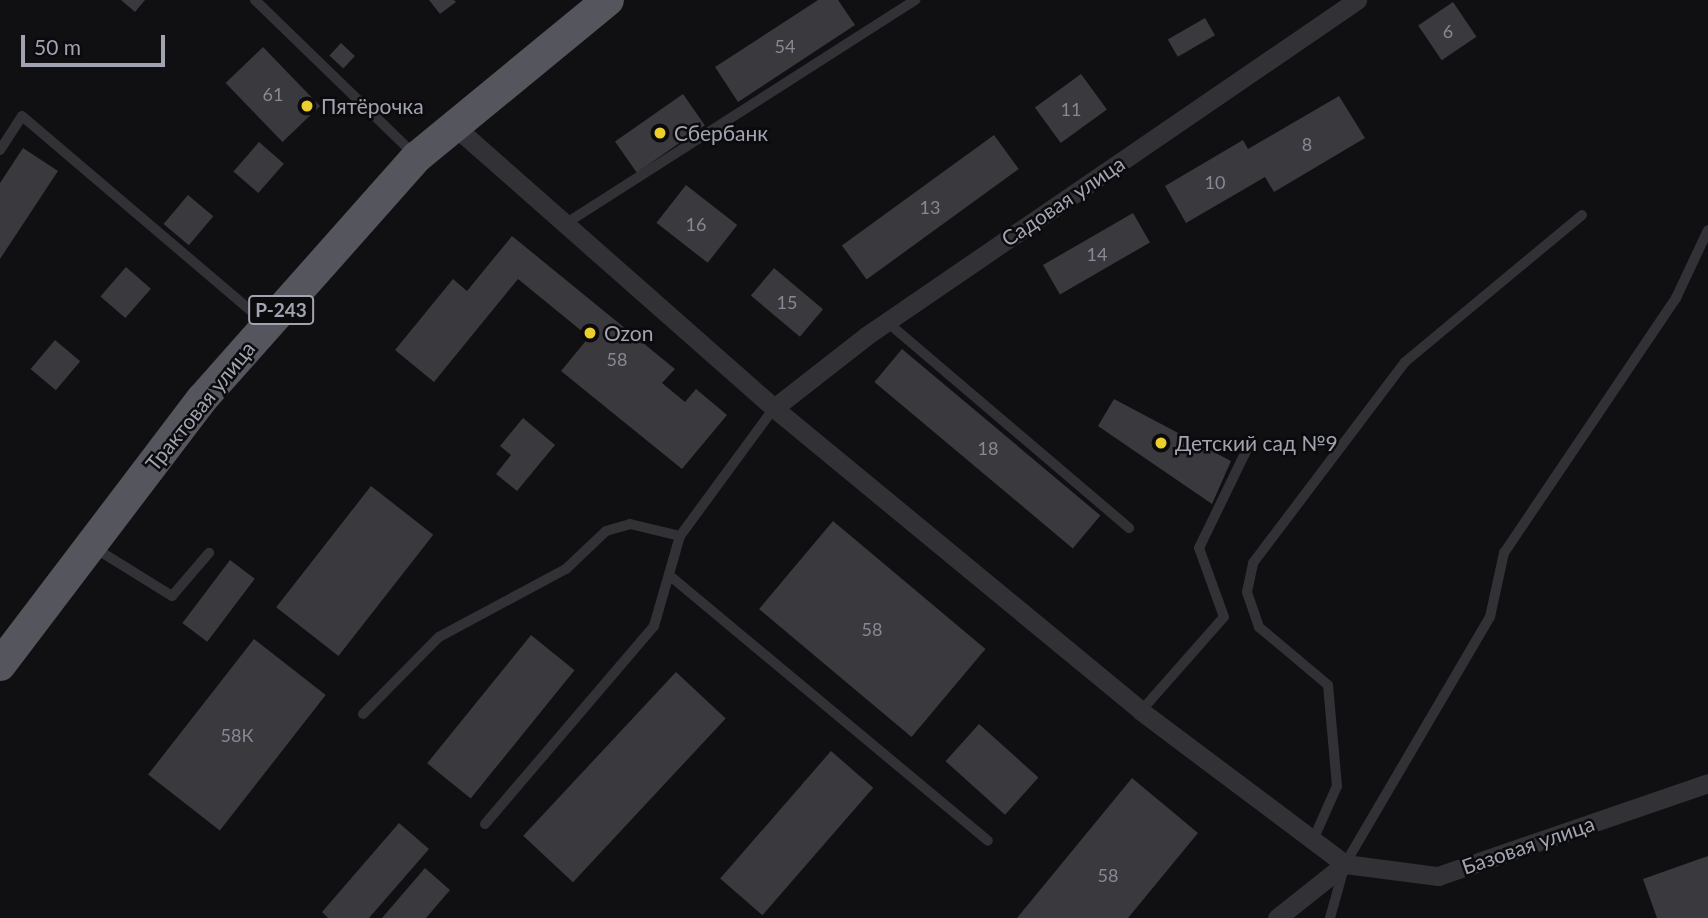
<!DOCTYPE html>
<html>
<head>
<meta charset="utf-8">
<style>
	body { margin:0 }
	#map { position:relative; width:1708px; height:918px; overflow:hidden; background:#100f11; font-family:Lato,sans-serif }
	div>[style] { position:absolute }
	.building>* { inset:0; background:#3a393e; transform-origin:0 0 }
	.service>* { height:10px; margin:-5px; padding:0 5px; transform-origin:5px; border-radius:5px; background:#313136 }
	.minor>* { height:19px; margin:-9.5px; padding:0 9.5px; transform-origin:9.5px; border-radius:9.5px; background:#313136 }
	.trunk>* { height:32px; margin:-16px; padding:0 16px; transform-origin:16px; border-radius:16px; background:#55565d }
	.dots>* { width:19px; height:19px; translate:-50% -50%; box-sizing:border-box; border:4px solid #0b0a0c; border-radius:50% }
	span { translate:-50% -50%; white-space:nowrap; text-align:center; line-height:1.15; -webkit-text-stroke:5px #0b0a0c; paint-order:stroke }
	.number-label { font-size:18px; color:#878894 }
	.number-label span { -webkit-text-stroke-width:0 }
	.shield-label span { padding:2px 5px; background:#0b0a0c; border:2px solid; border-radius:5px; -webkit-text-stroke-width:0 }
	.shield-label { font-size:19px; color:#a1a3b1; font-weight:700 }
	.poi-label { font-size:21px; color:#a1a3b1 }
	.left { translate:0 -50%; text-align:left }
	.street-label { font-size:21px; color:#a1a3b1 }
	.scale { position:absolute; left:21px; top:35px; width:144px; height:32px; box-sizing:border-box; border:4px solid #a1a3b1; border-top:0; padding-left:9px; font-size:21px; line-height:24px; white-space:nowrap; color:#a1a3b1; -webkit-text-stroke:5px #0b0a0c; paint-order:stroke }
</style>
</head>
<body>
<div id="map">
	<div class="building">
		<i style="clip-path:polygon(121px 0,145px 0,135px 12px)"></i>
		<i style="clip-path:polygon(429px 0,454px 0,456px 2px,440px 14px)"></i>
		<i style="clip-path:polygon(818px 0,838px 0,855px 25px,738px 102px,715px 67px)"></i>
		<i style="left:1453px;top:2px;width:42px;height:42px;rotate:56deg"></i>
		<i style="left:1205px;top:18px;width:20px;height:43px;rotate:60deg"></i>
		<i style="left:341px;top:43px;width:19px;height:17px;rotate:43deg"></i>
		<i style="left:263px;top:47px;width:82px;height:52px;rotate:46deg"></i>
		<i style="left:1081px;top:74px;width:44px;height:57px;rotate:54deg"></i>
		<i style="left:683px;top:94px;width:38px;height:83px;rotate:55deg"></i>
		<i style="clip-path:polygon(1339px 96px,1365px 138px,1274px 192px,1265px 177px,1186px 223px,1165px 186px,1243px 140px,1248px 149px)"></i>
		<i style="left:994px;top:135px;width:42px;height:188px;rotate:54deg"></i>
		<i style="left:259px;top:142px;width:33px;height:39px;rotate:41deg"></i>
		<i style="clip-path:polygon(23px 148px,58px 171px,0 259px,0 183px)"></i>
		<i style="left:686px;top:185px;width:65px;height:48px;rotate:38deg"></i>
		<i style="left:188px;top:195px;width:33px;height:38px;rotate:40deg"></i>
		<i style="left:1133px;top:213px;width:34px;height:104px;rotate:60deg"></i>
		<i style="clip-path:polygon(512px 236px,675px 369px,662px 383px,685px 402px,696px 389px,727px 415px,682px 469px,561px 371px,589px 337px,518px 279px,434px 382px,395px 350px,453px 279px,467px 291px)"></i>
		<i style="left:126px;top:267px;width:33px;height:39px;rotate:41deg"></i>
		<i style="left:774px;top:268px;width:64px;height:36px;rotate:40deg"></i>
		<i style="left:55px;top:340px;width:33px;height:38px;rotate:40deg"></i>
		<i style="left:902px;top:349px;width:259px;height:43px;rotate:40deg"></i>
		<i style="clip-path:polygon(1114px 399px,1231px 461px,1212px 504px,1098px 426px)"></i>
		<i style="clip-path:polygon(523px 418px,555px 445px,517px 491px,496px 474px,511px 455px,500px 446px)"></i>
		<i style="left:371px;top:486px;width:79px;height:154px;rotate:38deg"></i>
		<i style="left:833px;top:521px;width:199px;height:115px;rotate:40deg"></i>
		<i style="left:230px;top:560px;width:31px;height:79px;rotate:37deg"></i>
		<i style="left:531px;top:635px;width:56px;height:165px;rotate:39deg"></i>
		<i style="left:254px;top:639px;width:91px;height:172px;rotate:38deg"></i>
		<i style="left:676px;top:672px;width:68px;height:224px;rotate:43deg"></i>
		<i style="left:979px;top:724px;width:80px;height:50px;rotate:42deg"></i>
		<i style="left:831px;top:751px;width:56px;height:169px;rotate:41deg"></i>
		<i style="clip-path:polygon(1132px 778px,1198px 833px,1128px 918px,1017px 918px)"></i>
		<i style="clip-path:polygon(399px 823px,429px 849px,369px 918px,328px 918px,322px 912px)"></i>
		<i style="clip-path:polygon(1708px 856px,1708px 918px,1657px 918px,1643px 879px)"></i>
		<i style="clip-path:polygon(425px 868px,450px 890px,426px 918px,382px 918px)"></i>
	</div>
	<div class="service">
		<i style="left:255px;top:0;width:221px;rotate:44.1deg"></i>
		<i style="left:0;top:150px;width:40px;rotate:-57.1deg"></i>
		<i style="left:22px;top:116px;width:318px;rotate:40.4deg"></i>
		<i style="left:565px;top:224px;width:416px;rotate:-32.6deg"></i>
		<i style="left:887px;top:322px;width:318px;rotate:40.4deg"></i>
		<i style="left:93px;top:547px;width:93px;rotate:31.8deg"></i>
		<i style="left:172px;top:596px;width:57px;rotate:-49.3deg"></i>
		<i style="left:669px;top:575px;width:415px;rotate:39.8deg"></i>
		<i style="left:1141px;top:711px;width:125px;rotate:-48.6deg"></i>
		<i style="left:1224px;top:617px;width:73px;rotate:-109.9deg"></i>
		<i style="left:1199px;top:548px;width:112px;rotate:-64.1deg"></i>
		<i style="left:363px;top:714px;width:108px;rotate:-45.4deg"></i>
		<i style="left:439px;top:637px;width:144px;rotate:-28.2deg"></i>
		<i style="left:566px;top:569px;width:55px;rotate:-43.5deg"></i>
		<i style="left:606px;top:531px;width:25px;rotate:-16deg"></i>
		<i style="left:630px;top:524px;width:51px;rotate:13.5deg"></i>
		<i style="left:680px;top:536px;width:159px;rotate:-53.7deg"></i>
		<i style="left:485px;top:824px;width:260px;rotate:-49.5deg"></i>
		<i style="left:654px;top:626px;width:94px;rotate:-73.9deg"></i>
		<i style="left:1313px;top:840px;width:59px;rotate:-66deg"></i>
		<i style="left:1337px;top:786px;width:101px;rotate:-95.1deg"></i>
		<i style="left:1328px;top:685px;width:90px;rotate:-140deg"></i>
		<i style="left:1259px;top:627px;width:37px;rotate:-109deg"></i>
		<i style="left:1247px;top:592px;width:30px;rotate:-78deg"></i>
		<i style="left:1253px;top:563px;width:252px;rotate:-52.9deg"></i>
		<i style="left:1405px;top:362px;width:230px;rotate:-39.7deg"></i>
		<i style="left:1330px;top:918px;width:56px;rotate:-74.5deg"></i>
		<i style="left:1345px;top:864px;width:286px;rotate:-59.6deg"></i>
		<i style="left:1490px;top:617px;width:66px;rotate:-77.7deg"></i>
		<i style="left:1504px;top:553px;width:308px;rotate:-56deg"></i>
		<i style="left:1676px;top:298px;width:75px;rotate:-64.8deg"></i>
	</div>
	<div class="minor">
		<i style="left:452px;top:124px;width:429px;rotate:41.4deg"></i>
		<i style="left:774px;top:408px;width:476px;rotate:39.5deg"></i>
		<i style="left:1141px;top:711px;width:255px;rotate:36.9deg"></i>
		<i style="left:1345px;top:864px;width:94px;rotate:7.4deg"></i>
		<i style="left:1438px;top:876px;width:286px;rotate:-19deg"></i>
		<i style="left:774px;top:408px;width:117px;rotate:-38deg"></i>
		<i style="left:866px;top:336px;width:595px;rotate:-34.38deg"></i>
		<i style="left:1277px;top:918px;width:87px;rotate:-38.5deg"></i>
	</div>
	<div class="trunk">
		<i style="left:0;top:665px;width:334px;rotate:-52.8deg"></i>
		<i style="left:202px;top:399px;width:324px;rotate:-48.4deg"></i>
		<i style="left:417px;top:157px;width:247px;rotate:-39.4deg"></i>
	</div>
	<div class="dots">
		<i style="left:307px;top:106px;background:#ebcf2d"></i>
		<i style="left:660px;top:133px;background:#ebcf2d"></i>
		<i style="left:590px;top:333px;background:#ebcf2d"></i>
		<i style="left:1161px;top:443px;background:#ebcf2d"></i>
	</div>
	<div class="number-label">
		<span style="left:1448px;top:31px">6</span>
		<span style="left:785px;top:46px">54</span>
		<span style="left:273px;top:94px">61</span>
		<span style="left:1071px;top:109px">11</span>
		<span style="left:1307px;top:144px">8</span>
		<span style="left:1215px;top:182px">10</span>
		<span style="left:930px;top:207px">13</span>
		<span style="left:696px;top:224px">16</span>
		<span style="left:1097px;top:254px">14</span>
		<span style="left:787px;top:302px">15</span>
		<span style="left:617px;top:359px">58</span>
		<span style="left:988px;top:448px">18</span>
		<span style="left:872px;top:629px">58</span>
		<span style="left:237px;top:735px">58К</span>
		<span style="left:1108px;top:875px">58</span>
	</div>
	<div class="shield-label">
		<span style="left:281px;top:310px">Р-243</span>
	</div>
	<div class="poi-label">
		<span class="left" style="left:321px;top:106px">Пятёрочка</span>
		<span class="left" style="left:674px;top:133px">Сбербанк</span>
		<span class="left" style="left:604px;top:333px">Ozon</span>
		<span class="left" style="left:1175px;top:443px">Детский сад №9</span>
	</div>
	<div class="street-label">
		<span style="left:1063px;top:201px;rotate:-34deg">Садовая улица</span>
		<span style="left:200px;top:406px;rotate:-51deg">Трактовая улица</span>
		<span style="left:1528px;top:845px;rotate:-19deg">Базовая улица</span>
	</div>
	<div class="scale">50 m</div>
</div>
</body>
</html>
